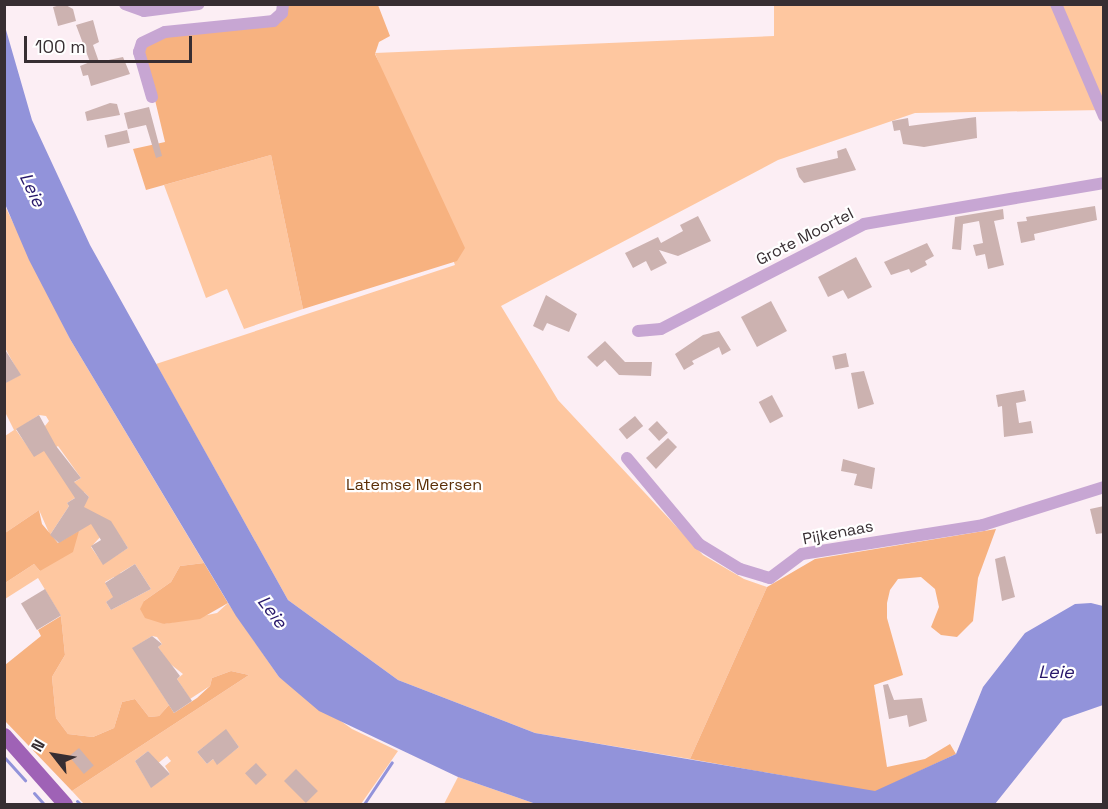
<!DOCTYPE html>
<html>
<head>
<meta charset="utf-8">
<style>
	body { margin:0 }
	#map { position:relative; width:1108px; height:809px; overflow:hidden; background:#fceef4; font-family:"Space Grotesk",sans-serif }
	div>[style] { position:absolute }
	.green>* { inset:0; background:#fec7a0 }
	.forest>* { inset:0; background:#f7b280 }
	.water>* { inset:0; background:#9293da }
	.stream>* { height:3px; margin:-1.5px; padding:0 1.5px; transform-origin:1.5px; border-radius:1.5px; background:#9293da }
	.building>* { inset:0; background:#ccb2b0; transform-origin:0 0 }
	.minor>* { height:12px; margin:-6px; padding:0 6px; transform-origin:6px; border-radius:6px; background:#c7a6d3 }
	.major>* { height:15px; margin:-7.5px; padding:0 7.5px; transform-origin:7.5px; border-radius:7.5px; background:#9f62b6 }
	span { translate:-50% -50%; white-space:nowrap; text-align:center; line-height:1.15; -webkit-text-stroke:4.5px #fff; paint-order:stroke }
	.street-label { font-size:16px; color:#372e32 }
	.park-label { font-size:16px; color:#5b2f07 }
	.water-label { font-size:18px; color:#27176a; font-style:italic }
	.frame { position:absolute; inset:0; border:6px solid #372e32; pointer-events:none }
	.north { position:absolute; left:24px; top:725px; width:60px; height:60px; -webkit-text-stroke:4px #fff; paint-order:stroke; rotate:301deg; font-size:16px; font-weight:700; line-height:24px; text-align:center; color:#372e32 }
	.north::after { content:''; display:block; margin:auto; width:21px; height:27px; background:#372e32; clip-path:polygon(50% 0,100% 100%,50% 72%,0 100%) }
	.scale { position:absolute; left:24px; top:36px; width:168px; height:27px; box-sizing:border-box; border:3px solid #372e32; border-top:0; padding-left:8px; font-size:18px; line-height:21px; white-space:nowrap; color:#372e32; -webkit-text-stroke:4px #fff; paint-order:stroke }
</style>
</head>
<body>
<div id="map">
	<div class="green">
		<i style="clip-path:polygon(774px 5px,1103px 5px,1103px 110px,915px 113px,778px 160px,501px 306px,558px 400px,703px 555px,744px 579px,767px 587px,690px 759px,535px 733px,398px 680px,288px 600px,156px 364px,455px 265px,375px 53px,774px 36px)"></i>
		<i style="clip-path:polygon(271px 155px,303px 309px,244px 329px,227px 289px,206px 298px,164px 185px)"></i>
		<i style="clip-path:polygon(evenodd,4px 204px,70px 339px,204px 563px,180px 566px,171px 582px,144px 601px,164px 624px,217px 613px,228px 603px,279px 677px,352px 729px,398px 751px,361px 804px,84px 804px,72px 791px,249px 675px,231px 671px,212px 678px,210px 686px,190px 699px,177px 679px,183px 674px,169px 663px,158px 647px,162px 644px,157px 637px,152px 636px,133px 648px,169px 705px,159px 716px,149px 717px,135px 699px,122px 702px,114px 728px,93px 737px,68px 734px,56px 718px,52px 677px,65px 655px,61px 616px,38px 578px,5px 599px,5px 583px,34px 564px,40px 571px,89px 497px,84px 492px,67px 503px,69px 506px,50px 535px,39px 510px,5px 533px,5px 436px,14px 430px,5px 412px,5px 383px,20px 375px,5px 348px,4px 204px,39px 415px,46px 416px,49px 421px,28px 447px,16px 430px,39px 415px,4px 204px,58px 446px,81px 478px,68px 486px,48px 452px,58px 446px,4px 204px,112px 524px,128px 548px,103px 564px,91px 547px,112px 524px,4px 204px,135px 564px,151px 589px,111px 610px,106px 602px,120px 593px,110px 592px,105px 582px,114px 577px,119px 585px,124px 581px,120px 573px,135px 564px,4px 204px,226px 730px,239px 747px,217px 764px,213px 759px,207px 764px,197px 752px,226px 730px,4px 204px,148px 751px,157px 764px,167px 756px,171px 761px,165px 766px,170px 774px,151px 787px,135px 761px,148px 751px)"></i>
		<i style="clip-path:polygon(458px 777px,536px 804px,444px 804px)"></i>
	</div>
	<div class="forest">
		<i style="clip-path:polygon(287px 5px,378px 5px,390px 36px,379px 42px,375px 54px,465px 248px,457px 261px,303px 309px,271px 155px,146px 190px,133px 149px,165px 142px,144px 54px,145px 47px,165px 35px,271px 24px)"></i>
		<i style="clip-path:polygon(39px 510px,42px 524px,58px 543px,79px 531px,73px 552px,40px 571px,34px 564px,5px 583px,5px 533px)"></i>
		<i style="clip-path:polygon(996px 529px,978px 578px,973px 621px,957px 637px,941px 635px,931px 627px,939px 607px,935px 589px,921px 577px,898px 579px,890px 590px,887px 603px,887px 618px,903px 675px,874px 685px,887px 767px,925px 759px,950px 744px,956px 754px,875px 792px,690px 759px,767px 587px,815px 559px)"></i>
		<i style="clip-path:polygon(204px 563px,228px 603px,200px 619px,164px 624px,145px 618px,140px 609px,144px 601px,171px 582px,180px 566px)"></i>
		<i style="clip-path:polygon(61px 616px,65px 655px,52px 677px,56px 718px,68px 734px,93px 737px,114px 728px,122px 702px,135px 699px,149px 717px,159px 716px,169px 705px,174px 713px,197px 698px,210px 686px,212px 678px,231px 671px,249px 675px,72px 791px,5px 721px,5px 665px,41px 636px,38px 630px)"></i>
	</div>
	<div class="water">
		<i style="clip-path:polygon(4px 23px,32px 120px,90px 245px,288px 600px,398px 680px,535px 733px,875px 791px,956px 754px,983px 687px,1025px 633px,1075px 604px,1091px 603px,1103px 606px,1103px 705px,1063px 719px,995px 804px,536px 804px,458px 777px,319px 711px,279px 677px,236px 616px,70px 339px,29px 260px,5px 204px)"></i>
	</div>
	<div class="stream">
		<i style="left:5px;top:758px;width:30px;rotate:48deg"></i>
		<i style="left:34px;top:793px;width:15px;rotate:48deg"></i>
		<i style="left:77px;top:801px;width:4px;rotate:45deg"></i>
		<i style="left:364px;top:804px;width:50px;rotate:-56.3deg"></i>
	</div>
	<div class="building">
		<i style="clip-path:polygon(64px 4px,73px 9px,76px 21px,58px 26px,53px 7px)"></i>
		<i style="clip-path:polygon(93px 20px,99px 42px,93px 45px,99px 62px,123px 57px,130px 74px,91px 86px,88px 75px,83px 76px,80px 66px,90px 62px,76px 25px)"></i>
		<i style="clip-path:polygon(110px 103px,117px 104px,120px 115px,87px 121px,85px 112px)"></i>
		<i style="clip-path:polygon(149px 107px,162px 156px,156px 158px,146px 125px,128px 129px,124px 113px)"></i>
		<i style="clip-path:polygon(976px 117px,977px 138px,924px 147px,903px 144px,900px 130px,894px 131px,892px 121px,908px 118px,909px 126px)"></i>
		<i style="left:127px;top:130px;width:13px;height:23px;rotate:77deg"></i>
		<i style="clip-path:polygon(846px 148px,856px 170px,804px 183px,799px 177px,796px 168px,838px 158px,837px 151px)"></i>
		<i style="clip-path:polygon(1095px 206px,1097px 220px,1034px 234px,1035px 240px,1021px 243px,1017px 222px,1027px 221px,1026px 217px)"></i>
		<i style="clip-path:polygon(1003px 209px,1004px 219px,994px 221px,1004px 265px,988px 269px,985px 254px,976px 256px,973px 245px,983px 243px,979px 221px,963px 224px,961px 250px,952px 249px,955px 217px)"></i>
		<i style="clip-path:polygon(698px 216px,711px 241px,678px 256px,659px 250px,667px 263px,651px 271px,646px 261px,633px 268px,625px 253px,658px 237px,661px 243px,683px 231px,680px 225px)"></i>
		<i style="clip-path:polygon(927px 243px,934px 256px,925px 261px,927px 265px,911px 273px,909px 269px,891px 275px,884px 262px)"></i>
		<i style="clip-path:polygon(856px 257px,872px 287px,848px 299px,843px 290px,828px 297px,818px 277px)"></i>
		<i style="clip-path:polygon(546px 295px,577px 314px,569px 332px,547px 323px,543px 331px,533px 326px)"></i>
		<i style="left:771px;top:301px;width:34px;height:34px;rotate:62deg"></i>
		<i style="clip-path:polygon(719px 331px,731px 350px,722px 355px,719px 347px,692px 361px,694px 364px,684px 370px,675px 354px,703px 335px)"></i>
		<i style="clip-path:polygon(605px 341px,625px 362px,652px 362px,651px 376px,619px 375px,605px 360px,597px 367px,587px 357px)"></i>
		<i style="clip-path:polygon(4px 348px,21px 375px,4px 384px)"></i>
		<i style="left:846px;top:353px;width:14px;height:14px;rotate:78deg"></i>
		<i style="clip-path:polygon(864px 371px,874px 404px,858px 409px,851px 373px)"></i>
		<i style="clip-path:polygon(1024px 390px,1026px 401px,1016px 403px,1019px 423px,1031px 421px,1033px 433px,1004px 437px,1002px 406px,998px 407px,996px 395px)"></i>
		<i style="left:772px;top:395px;width:24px;height:15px;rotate:62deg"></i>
		<i style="clip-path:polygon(39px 415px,56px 446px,81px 478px,74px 482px,89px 497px,84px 507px,111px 521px,128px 548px,103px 565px,91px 546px,101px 540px,91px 524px,59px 543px,50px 535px,69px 506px,67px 503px,75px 498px,44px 451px,34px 457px,16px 429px)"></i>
		<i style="left:635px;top:416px;width:13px;height:21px;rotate:51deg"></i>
		<i style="left:657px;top:421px;width:16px;height:12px;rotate:47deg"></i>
		<i style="clip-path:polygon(668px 438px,677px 447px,656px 469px,646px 458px)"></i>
		<i style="clip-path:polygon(843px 459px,875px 468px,872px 489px,854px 485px,857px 474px,841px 471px)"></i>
		<i style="clip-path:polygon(1104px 506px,1104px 533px,1096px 534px,1090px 509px)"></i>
		<i style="clip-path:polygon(1005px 556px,1015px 597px,1002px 601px,995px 559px)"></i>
		<i style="clip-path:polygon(135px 564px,151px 589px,111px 610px,106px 602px,113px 597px,105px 583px)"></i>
		<i style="left:45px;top:589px;width:31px;height:28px;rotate:59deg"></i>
		<i style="clip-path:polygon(152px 636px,162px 644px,158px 647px,180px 676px,177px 679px,192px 701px,174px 713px,132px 648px)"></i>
		<i style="clip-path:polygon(888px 684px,894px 700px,922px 698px,927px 721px,909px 727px,907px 715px,889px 719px,883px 685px)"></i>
		<i style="clip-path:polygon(226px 729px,239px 747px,217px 765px,213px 759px,207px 764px,197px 752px)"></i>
		<i style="left:79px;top:748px;width:23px;height:13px;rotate:50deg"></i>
		<i style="clip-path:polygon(148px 751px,170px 774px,151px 788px,135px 761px)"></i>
		<i style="left:256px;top:763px;width:16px;height:15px;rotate:47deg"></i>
		<i style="left:296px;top:769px;width:31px;height:17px;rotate:45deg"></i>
	</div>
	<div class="minor">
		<i style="left:125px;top:4px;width:20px;rotate:20deg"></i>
		<i style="left:144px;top:11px;width:55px;rotate:-7.3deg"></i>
		<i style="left:1056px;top:4px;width:122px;rotate:66.8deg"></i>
		<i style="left:152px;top:97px;width:47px;rotate:-106.1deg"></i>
		<i style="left:139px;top:52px;width:9px;rotate:-72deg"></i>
		<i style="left:142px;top:43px;width:25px;rotate:-26deg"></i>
		<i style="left:165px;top:32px;width:109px;rotate:-5.8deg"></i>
		<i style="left:273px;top:21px;width:12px;rotate:-42deg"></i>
		<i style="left:282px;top:13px;width:9px;rotate:-84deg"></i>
		<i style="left:638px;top:331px;width:23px;rotate:-5deg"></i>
		<i style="left:661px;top:329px;width:229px;rotate:-27.3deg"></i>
		<i style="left:864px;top:224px;width:243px;rotate:-9.7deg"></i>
		<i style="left:627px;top:458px;width:112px;rotate:50.1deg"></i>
		<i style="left:699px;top:544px;width:48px;rotate:31.4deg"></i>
		<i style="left:740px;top:569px;width:31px;rotate:17deg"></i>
		<i style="left:770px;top:578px;width:40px;rotate:-37deg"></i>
		<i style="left:802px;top:554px;width:183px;rotate:-9.1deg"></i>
		<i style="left:983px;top:525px;width:127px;rotate:-17.4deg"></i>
	</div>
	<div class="major">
		<i style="left:4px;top:735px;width:92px;rotate:48.5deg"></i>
	</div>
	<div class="street-label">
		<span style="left:805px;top:237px;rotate:-27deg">Grote Moortel</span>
		<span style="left:838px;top:533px;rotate:-11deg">Pijkenaas</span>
	</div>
	<div class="park-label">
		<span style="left:414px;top:485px">Latemse Meersen</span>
	</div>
	<div class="water-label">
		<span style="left:32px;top:190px;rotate:64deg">Leie</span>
		<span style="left:272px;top:612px;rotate:53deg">Leie</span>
		<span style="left:1056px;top:672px">Leie</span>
	</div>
	<div class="frame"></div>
	<div class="north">N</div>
	<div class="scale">100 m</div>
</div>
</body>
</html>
